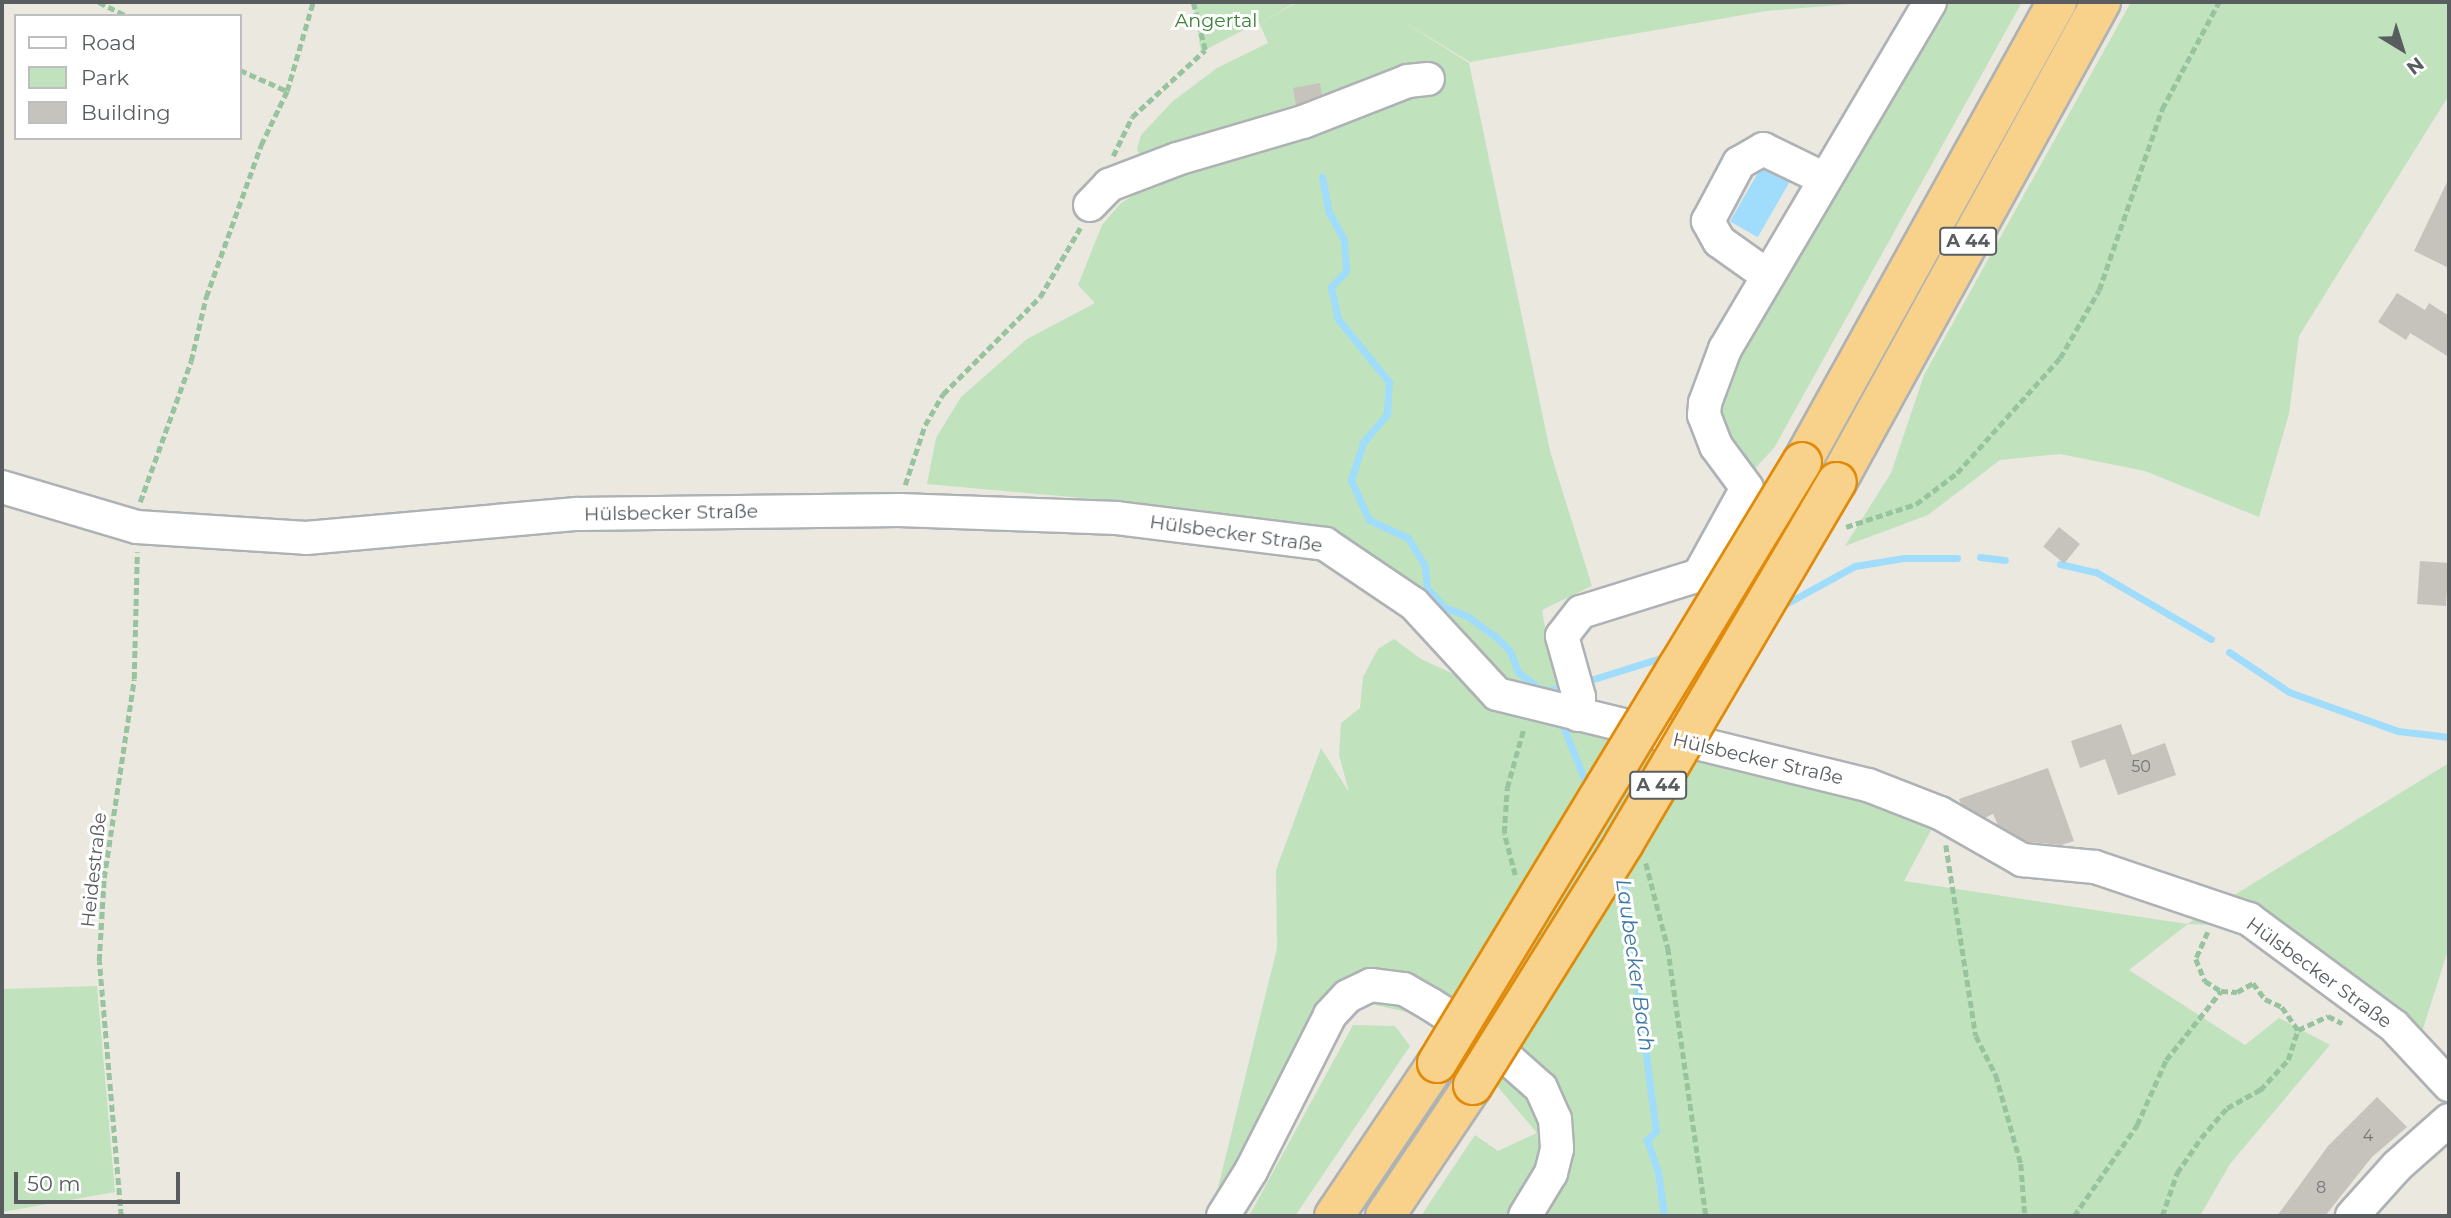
<!DOCTYPE html>
<html>
<head>
<meta charset="utf-8">
<style>
	body { margin:0 }
	#map { position:relative; width:2451px; height:1218px; overflow:hidden; background:#ebe8e0; font-family:Montserrat,sans-serif }
	div>[style] { position:absolute }
	.green>* { inset:0; background:#c0e2bd }
	.water>* { inset:0; background:#a0dcfb; transform-origin:0 0 }
	.stream>* { height:7px; margin:-3.5px; padding:0 3.5px; transform-origin:3.5px; border-radius:3.5px; background:#a0dcfb }
	.building>* { inset:0; background:#c6c3bd; transform-origin:0 0 }
	.path>* { height:4.5px; margin-top:-2.25px; transform-origin:0; background:repeating-linear-gradient(90deg,#97c39f 0 7px,transparent 0 10.5px) }
	.roads { filter:drop-shadow(2px 0 #aeb2b5) drop-shadow(-2px 0 #aeb2b5) drop-shadow(0 2px #aeb2b5) drop-shadow(0 -2px #aeb2b5) }
	.minor>* { height:32px; margin:-16px; padding:0 16px; transform-origin:16px; border-radius:16px; background:#fff }
	.highway>* { height:38px; margin:-19px; padding:0 19px; transform-origin:19px; border-radius:19px; background:#f8d28a }
	.bridges { filter:drop-shadow(2px 0 #e18a0a) drop-shadow(-2px 0 #e18a0a) drop-shadow(0 2px #e18a0a) drop-shadow(0 -2px #e18a0a) }
	.highway-bridge>* { height:38px; margin:-19px; padding:0 19px; transform-origin:19px; border-radius:19px; background:#f8d28a }
	span { translate:-50% -50%; white-space:nowrap; text-align:center; line-height:1.15; -webkit-text-stroke:6px #fff; paint-order:stroke }
	.number-label { font-size:16px; color:#747677 }
	.number-label span { -webkit-text-stroke-width:0 }
	.shield-label span { padding:2px 5px; background:#fff; border:2px solid; border-radius:5px; -webkit-text-stroke-width:0 }
	.shield-label { font-size:18px; color:#595d60; font-weight:700 }
	.park-label { font-size:19px; color:#3b8137 }
	.street-label { font-size:19px; color:#595d60 }
	.water-label { font-size:21px; color:#3d78a2; font-style:italic }
	.frame { position:absolute; inset:0; border:4px solid #595d60; pointer-events:none }
	.legend { position:absolute; left:14px; top:14px; width:228px; height:126px; box-sizing:border-box; background:#fff; border:2px solid #bdbebf; margin:0; padding:9px 12px; list-style:none; font-size:21px; color:#595d60 }
	.legend li { display:flex; align-items:center; gap:14px; height:35px }
	.legend b { width:35px; border:2px solid #bdbebf }
	.north { position:absolute; left:2367px; top:14px; width:70px; height:70px; -webkit-text-stroke:5px #fff; paint-order:stroke; rotate:142deg; font-size:19px; font-weight:700; line-height:28px; text-align:center; color:#595d60 }
	.north::after { content:''; display:block; margin:auto; width:24px; height:32px; background:#595d60; clip-path:polygon(50% 0,100% 100%,50% 72%,0 100%) }
	.scale { position:absolute; left:14px; top:1172px; width:166px; height:32px; box-sizing:border-box; border:4px solid #595d60; border-top:0; padding-left:9px; font-size:21px; line-height:24px; white-space:nowrap; color:#595d60; -webkit-text-stroke:5px #fff; paint-order:stroke }
</style>
</head>
<body>
<div id="map">
	<div class="green">
		<i style="clip-path:polygon(1193px 2px,1296px 2px,1262px 22px,1298px 2px,1874px 2px,1766px 11px,1470px 62px,1394px 16px,1469px 63px,1550px 451px,1592px 586px,1542px 610px,1548px 645px,1565px 696px,1502px 684px,1322px 533px,1094px 499px,927px 484px,936px 438px,961px 397px,1027px 339px,1095px 303px,1078px 285px,1102px 225px,1121px 203px,1152px 184px,1137px 149px,1141px 135px,1173px 101px,1217px 68px,1268px 43px,1259px 22px,1201px 52px)"></i>
		<i style="clip-path:polygon(1940px 2px,2022px 2px,1774px 448px,1750px 474px,1722px 430px,1722px 382px)"></i>
		<i style="clip-path:polygon(2131px 2px,2449px 2px,2449px 95px,2299px 336px,2289px 414px,2259px 517px,2145px 471px,2060px 454px,2000px 460px,1928px 515px,1845px 546px,1891px 473px,1924px 375px)"></i>
		<i style="clip-path:polygon(1394px 639px,1421px 659px,1497px 694px,1937px 819px,1904px 881px,2187px 924px,2449px 763px,2449px 947px,2420px 1038px,2248px 926px,2188px 924px,2129px 970px,2245px 1045px,2279px 1018px,2330px 1045px,2230px 1164px,2200px 1216px,1421px 1216px,1475px 1135px,1498px 1151px,1537px 1133px,1440px 1019px,1332px 996px,1212px 1212px,1277px 948px,1276px 870px,1321px 748px,1349px 792px,1339px 755px,1341px 723px,1360px 708px,1363px 677px,1378px 649px)"></i>
		<i style="clip-path:polygon(97px 986px,115px 1192px,2px 1212px,2px 989px)"></i>
		<i style="clip-path:polygon(1353px 1025px,1395px 1026px,1410px 1046px,1295px 1216px,1249px 1216px)"></i>
	</div>
	<div class="water">
		<i style="left:1763px;top:164px;width:32px;height:66px;rotate:30deg"></i>
	</div>
	<div class="stream">
		<i style="left:1322px;top:177px;width:36px;rotate:79deg"></i>
		<i style="left:1329px;top:212px;width:32px;rotate:62deg"></i>
		<i style="left:1344px;top:240px;width:31px;rotate:86deg"></i>
		<i style="left:1346px;top:271px;width:22px;rotate:133deg"></i>
		<i style="left:1331px;top:287px;width:33px;rotate:78deg"></i>
		<i style="left:1338px;top:319px;width:81px;rotate:51deg"></i>
		<i style="left:1389px;top:382px;width:32px;rotate:94deg"></i>
		<i style="left:1387px;top:414px;width:38px;rotate:130deg"></i>
		<i style="left:1363px;top:443px;width:39px;rotate:108deg"></i>
		<i style="left:1351px;top:480px;width:44px;rotate:65.8deg"></i>
		<i style="left:1369px;top:520px;width:43px;rotate:24.8deg"></i>
		<i style="left:1408px;top:538px;width:33px;rotate:59deg"></i>
		<i style="left:1425px;top:566px;width:22px;rotate:85deg"></i>
		<i style="left:1427px;top:588px;width:25px;rotate:48deg"></i>
		<i style="left:1444px;top:607px;width:25px;rotate:21deg"></i>
		<i style="left:1467px;top:616px;width:37px;rotate:36deg"></i>
		<i style="left:1497px;top:638px;width:18px;rotate:45deg"></i>
		<i style="left:1510px;top:651px;width:22px;rotate:69deg"></i>
		<i style="left:1518px;top:672px;width:33px;rotate:38deg"></i>
		<i style="left:1980px;top:557px;width:25px;rotate:7deg"></i>
		<i style="left:2060px;top:564px;width:37px;rotate:13deg"></i>
		<i style="left:2096px;top:572px;width:133px;rotate:30.2deg"></i>
		<i style="left:1780px;top:607px;width:85px;rotate:-28.7deg"></i>
		<i style="left:1855px;top:566px;width:50px;rotate:-9.3deg"></i>
		<i style="left:1904px;top:558px;width:53px"></i>
		<i style="left:2229px;top:652px;width:72px;rotate:33.7deg"></i>
		<i style="left:2289px;top:692px;width:116px;rotate:19.7deg"></i>
		<i style="left:2398px;top:731px;width:51px;rotate:6.7deg"></i>
		<i style="left:1584px;top:682px;width:90px;rotate:-17.4deg"></i>
		<i style="left:1543px;top:691px;width:27px;rotate:-10deg"></i>
		<i style="left:1560px;top:719px;width:74px;rotate:67.9deg"></i>
		<i style="left:1622px;top:870px;width:263px;rotate:82.6deg"></i>
		<i style="left:1656px;top:1131px;width:13px;rotate:135deg"></i>
		<i style="left:1647px;top:1140px;width:34px;rotate:71deg"></i>
		<i style="left:1658px;top:1172px;width:44px;rotate:82.2deg"></i>
	</div>
	<div class="building">
		<i style="clip-path:polygon(1320px 83px,1322px 95px,1296px 105px,1293px 88px)"></i>
		<i style="clip-path:polygon(2449px 178px,2449px 268px,2414px 251px)"></i>
		<i style="clip-path:polygon(2397px 293px,2425px 310px,2429px 303px,2449px 316px,2449px 357px,2410px 333px,2406px 340px,2378px 322px)"></i>
		<i style="left:2059px;top:527px;width:27px;height:25px;rotate:39deg"></i>
		<i style="left:2420px;top:561px;width:29px;height:43px;rotate:4deg"></i>
		<i style="clip-path:polygon(2121px 724px,2132px 755px,2165px 743px,2176px 775px,2118px 795px,2105px 759px,2080px 768px,2071px 741px)"></i>
		<i style="clip-path:polygon(2048px 768px,2074px 841px,2061px 845px,2028px 842px,1998px 825px,1993px 814px,1985px 818px,1961px 804px,1959px 799px)"></i>
		<i style="clip-path:polygon(2377px 1097px,2407px 1127px,2372px 1157px,2325px 1216px,2277px 1216px,2328px 1146px)"></i>
	</div>
	<div class="path">
		<i style="left:99px;top:2px;width:31px;rotate:27deg"></i>
		<i style="left:240px;top:70px;width:51px;rotate:24.1deg"></i>
		<i style="left:1113px;top:156px;width:43px;rotate:-64deg"></i>
		<i style="left:1132px;top:117px;width:99px;rotate:-42.5deg"></i>
		<i style="left:1205px;top:50px;width:49px;rotate:-104deg"></i>
		<i style="left:905px;top:485px;width:63px;rotate:-71.6deg"></i>
		<i style="left:925px;top:425px;width:36px;rotate:-60deg"></i>
		<i style="left:943px;top:394px;width:137px;rotate:-45deg"></i>
		<i style="left:1040px;top:297px;width:80px;rotate:-59.9deg"></i>
		<i style="left:140px;top:502px;width:150px;rotate:-70.1deg"></i>
		<i style="left:191px;top:361px;width:66px;rotate:-76.8deg"></i>
		<i style="left:206px;top:297px;width:162px;rotate:-70.1deg"></i>
		<i style="left:261px;top:145px;width:60px;rotate:-64.3deg"></i>
		<i style="left:287px;top:91px;width:93px;rotate:-73.7deg"></i>
		<i style="left:1846px;top:527px;width:74px;rotate:-18.2deg"></i>
		<i style="left:1916px;top:504px;width:51px;rotate:-37.1deg"></i>
		<i style="left:1957px;top:473px;width:154px;rotate:-48.2deg"></i>
		<i style="left:2060px;top:358px;width:78px;rotate:-60.2deg"></i>
		<i style="left:2099px;top:290px;width:192px;rotate:-70.8deg"></i>
		<i style="left:2162px;top:109px;width:121px;rotate:-62deg"></i>
		<i style="left:1946px;top:845px;width:193px;rotate:81.1deg"></i>
		<i style="left:1976px;top:1036px;width:44px;rotate:62.9deg"></i>
		<i style="left:1996px;top:1075px;width:92px;rotate:74.3deg"></i>
		<i style="left:2021px;top:1164px;width:52px;rotate:85.6deg"></i>
		<i style="left:1646px;top:863px;width:88px;rotate:75.5deg"></i>
		<i style="left:1668px;top:948px;width:271px;rotate:81.9deg"></i>
		<i style="left:1515px;top:875px;width:43px;rotate:-104.7deg"></i>
		<i style="left:1504px;top:833px;width:45px;rotate:-86.2deg"></i>
		<i style="left:1507px;top:788px;width:63px;rotate:-74.4deg"></i>
		<i style="left:2208px;top:932px;width:30px;rotate:114deg"></i>
		<i style="left:2196px;top:959px;width:24px;rotate:68deg"></i>
		<i style="left:2205px;top:981px;width:19px;rotate:32deg"></i>
		<i style="left:2221px;top:991px;width:16px;rotate:4deg"></i>
		<i style="left:2237px;top:992px;width:18px;rotate:-29deg"></i>
		<i style="left:2253px;top:983px;width:20px;rotate:53deg"></i>
		<i style="left:2265px;top:999px;width:19px;rotate:25deg"></i>
		<i style="left:2282px;top:1007px;width:28px;rotate:55deg"></i>
		<i style="left:121px;top:1216px;width:256px;rotate:-94.9deg"></i>
		<i style="left:99px;top:961px;width:83px;rotate:-86.6deg"></i>
		<i style="left:104px;top:878px;width:201px;rotate:-81.4deg"></i>
		<i style="left:134px;top:679px;width:127px;rotate:-88.6deg"></i>
		<i style="left:2074px;top:1216px;width:111px;rotate:-55.3deg"></i>
		<i style="left:2137px;top:1125px;width:71px;rotate:-66deg"></i>
		<i style="left:2166px;top:1060px;width:88px;rotate:-51.4deg"></i>
		<i style="left:2162px;top:1216px;width:46px;rotate:-70.8deg"></i>
		<i style="left:2177px;top:1173px;width:42px;rotate:-55.6deg"></i>
		<i style="left:2201px;top:1138px;width:40px;rotate:-49deg"></i>
		<i style="left:2227px;top:1108px;width:38px;rotate:-29deg"></i>
		<i style="left:2260px;top:1090px;width:41px;rotate:-47deg"></i>
		<i style="left:2288px;top:1060px;width:32px;rotate:-72deg"></i>
		<i style="left:2298px;top:1030px;width:33px;rotate:-25deg"></i>
		<i style="left:2328px;top:1016px;width:16px;rotate:27deg"></i>
	</div>
	<div class="roads">
		<div class="minor">
			<i style="left:1090px;top:205px;width:28px;rotate:-46deg"></i>
			<i style="left:1109px;top:185px;width:73px;rotate:-20.9deg"></i>
			<i style="left:1177px;top:159px;width:131px;rotate:-16.4deg"></i>
			<i style="left:1303px;top:122px;width:113px;rotate:-21.3deg"></i>
			<i style="left:1408px;top:81px;width:20px;rotate:-6deg"></i>
			<i style="left:1768px;top:276px;width:60px;rotate:-144.5deg"></i>
			<i style="left:1719px;top:241px;width:23px;rotate:-119deg"></i>
			<i style="left:1708px;top:221px;width:66px;rotate:-61.9deg"></i>
			<i style="left:1739px;top:163px;width:28px;rotate:-30deg"></i>
			<i style="left:1763px;top:149px;width:69px;rotate:25.8deg"></i>
			<i style="left:2px;top:487px;width:141px;rotate:16.5deg"></i>
			<i style="left:137px;top:527px;width:169px;rotate:3.7deg"></i>
			<i style="left:306px;top:538px;width:272px;rotate:-5.1deg"></i>
			<i style="left:577px;top:514px;width:322px;rotate:-0.7deg"></i>
			<i style="left:899px;top:510px;width:218px;rotate:2.1deg"></i>
			<i style="left:1117px;top:518px;width:210px;rotate:7.1deg"></i>
			<i style="left:1325px;top:544px;width:107px;rotate:34deg"></i>
			<i style="left:1414px;top:604px;width:122px;rotate:47.3deg"></i>
			<i style="left:1497px;top:694px;width:382px;rotate:13.8deg"></i>
			<i style="left:1868px;top:785px;width:77px;rotate:21.3deg"></i>
			<i style="left:1940px;top:813px;width:95px;rotate:29.8deg"></i>
			<i style="left:2022px;top:860px;width:73px;rotate:5.5deg"></i>
			<i style="left:2095px;top:867px;width:163px;rotate:18.7deg"></i>
			<i style="left:2249px;top:919px;width:180px;rotate:36.4deg"></i>
			<i style="left:2394px;top:1026px;width:81px;rotate:47deg"></i>
			<i style="left:1578px;top:715px;width:18px;rotate:-87deg"></i>
			<i style="left:1579px;top:697px;width:63px;rotate:-105.6deg"></i>
			<i style="left:1562px;top:636px;width:31px;rotate:-52deg"></i>
			<i style="left:1581px;top:612px;width:124px;rotate:-17.4deg"></i>
			<i style="left:1699px;top:575px;width:99px;rotate:-61.1deg"></i>
			<i style="left:1747px;top:488px;width:52px;rotate:-126.4deg"></i>
			<i style="left:1716px;top:446px;width:33px;rotate:-111deg"></i>
			<i style="left:1704px;top:415px;width:12px;rotate:-85deg"></i>
			<i style="left:1705px;top:403px;width:58px;rotate:-69.7deg"></i>
			<i style="left:1725px;top:349px;width:403px;rotate:-59.4deg"></i>
			<i style="left:1223px;top:1216px;width:53px;rotate:-58.1deg"></i>
			<i style="left:1251px;top:1171px;width:175px;rotate:-63.1deg"></i>
			<i style="left:1330px;top:1015px;width:26px;rotate:-47deg"></i>
			<i style="left:1348px;top:996px;width:25px;rotate:-26deg"></i>
			<i style="left:1371px;top:985px;width:33px;rotate:7deg"></i>
			<i style="left:1404px;top:989px;width:30px;rotate:30deg"></i>
			<i style="left:1430px;top:1004px;width:69px;rotate:32.5deg"></i>
			<i style="left:1488px;top:1041px;width:71px;rotate:41.6deg"></i>
			<i style="left:1541px;top:1088px;width:34px;rotate:66deg"></i>
			<i style="left:1555px;top:1119px;width:30px;rotate:86deg"></i>
			<i style="left:1557px;top:1149px;width:25px;rotate:104deg"></i>
			<i style="left:1551px;top:1173px;width:50px;rotate:121.2deg"></i>
			<i style="left:2352px;top:1216px;width:67px;rotate:-48deg"></i>
			<i style="left:2397px;top:1166px;width:69px;rotate:-41.5deg"></i>
		</div>
		<div class="highway">
			<i style="left:1802px;top:462px;width:526px;rotate:-61deg"></i>
			<i style="left:1837px;top:482px;width:548px;rotate:-61.19deg"></i>
			<i style="left:1334px;top:1216px;width:184px;rotate:-56.1deg"></i>
			<i style="left:1385px;top:1216px;width:158px;rotate:-56.1deg"></i>
		</div>
	</div>
	<div class="bridges">
		<div class="highway-bridge">
			<i style="left:1437px;top:1063px;width:703px;rotate:-58.73deg"></i>
			<i style="left:1473px;top:1085px;width:285px;rotate:-58deg"></i>
			<i style="left:1624px;top:843px;width:419px;rotate:-59.5deg"></i>
		</div>
	</div>
	<div class="number-label">
		<span style="left:2141px;top:767px">50</span>
		<span style="left:2368px;top:1136px">4</span>
		<span style="left:2321px;top:1188px">8</span>
	</div>
	<div class="shield-label">
		<span style="left:1968px;top:241px">A 44</span>
		<span style="left:1658px;top:785px">A 44</span>
	</div>
	<div class="park-label">
		<span style="left:1216px;top:21px">Angertal</span>
	</div>
	<div class="street-label">
		<span style="left:671px;top:513px;rotate:-1deg">Hülsbecker Straße</span>
		<span style="left:1236px;top:534px;rotate:8deg">Hülsbecker Straße</span>
		<span style="left:1758px;top:759px;rotate:13deg">Hülsbecker Straße</span>
		<span style="left:94px;top:870px;rotate:-84deg">Heidestraße</span>
		<span style="left:2319px;top:973px;rotate:36deg">Hülsbecker Straße</span>
	</div>
	<div class="water-label">
		<span style="left:1635px;top:965px;rotate:82deg">Laubecker Bach</span>
	</div>
	<div class="frame"></div>
	<ul class="legend">
	<li><b style="height:9px;background:#fff"></b>Road</li>
	<li><b style="height:19px;background:#c0e2bd"></b>Park</li>
	<li><b style="height:19px;background:#c6c3bd"></b>Building</li>
	</ul>
	<div class="north">N</div>
	<div class="scale">50 m</div>
</div>
</body>
</html>
